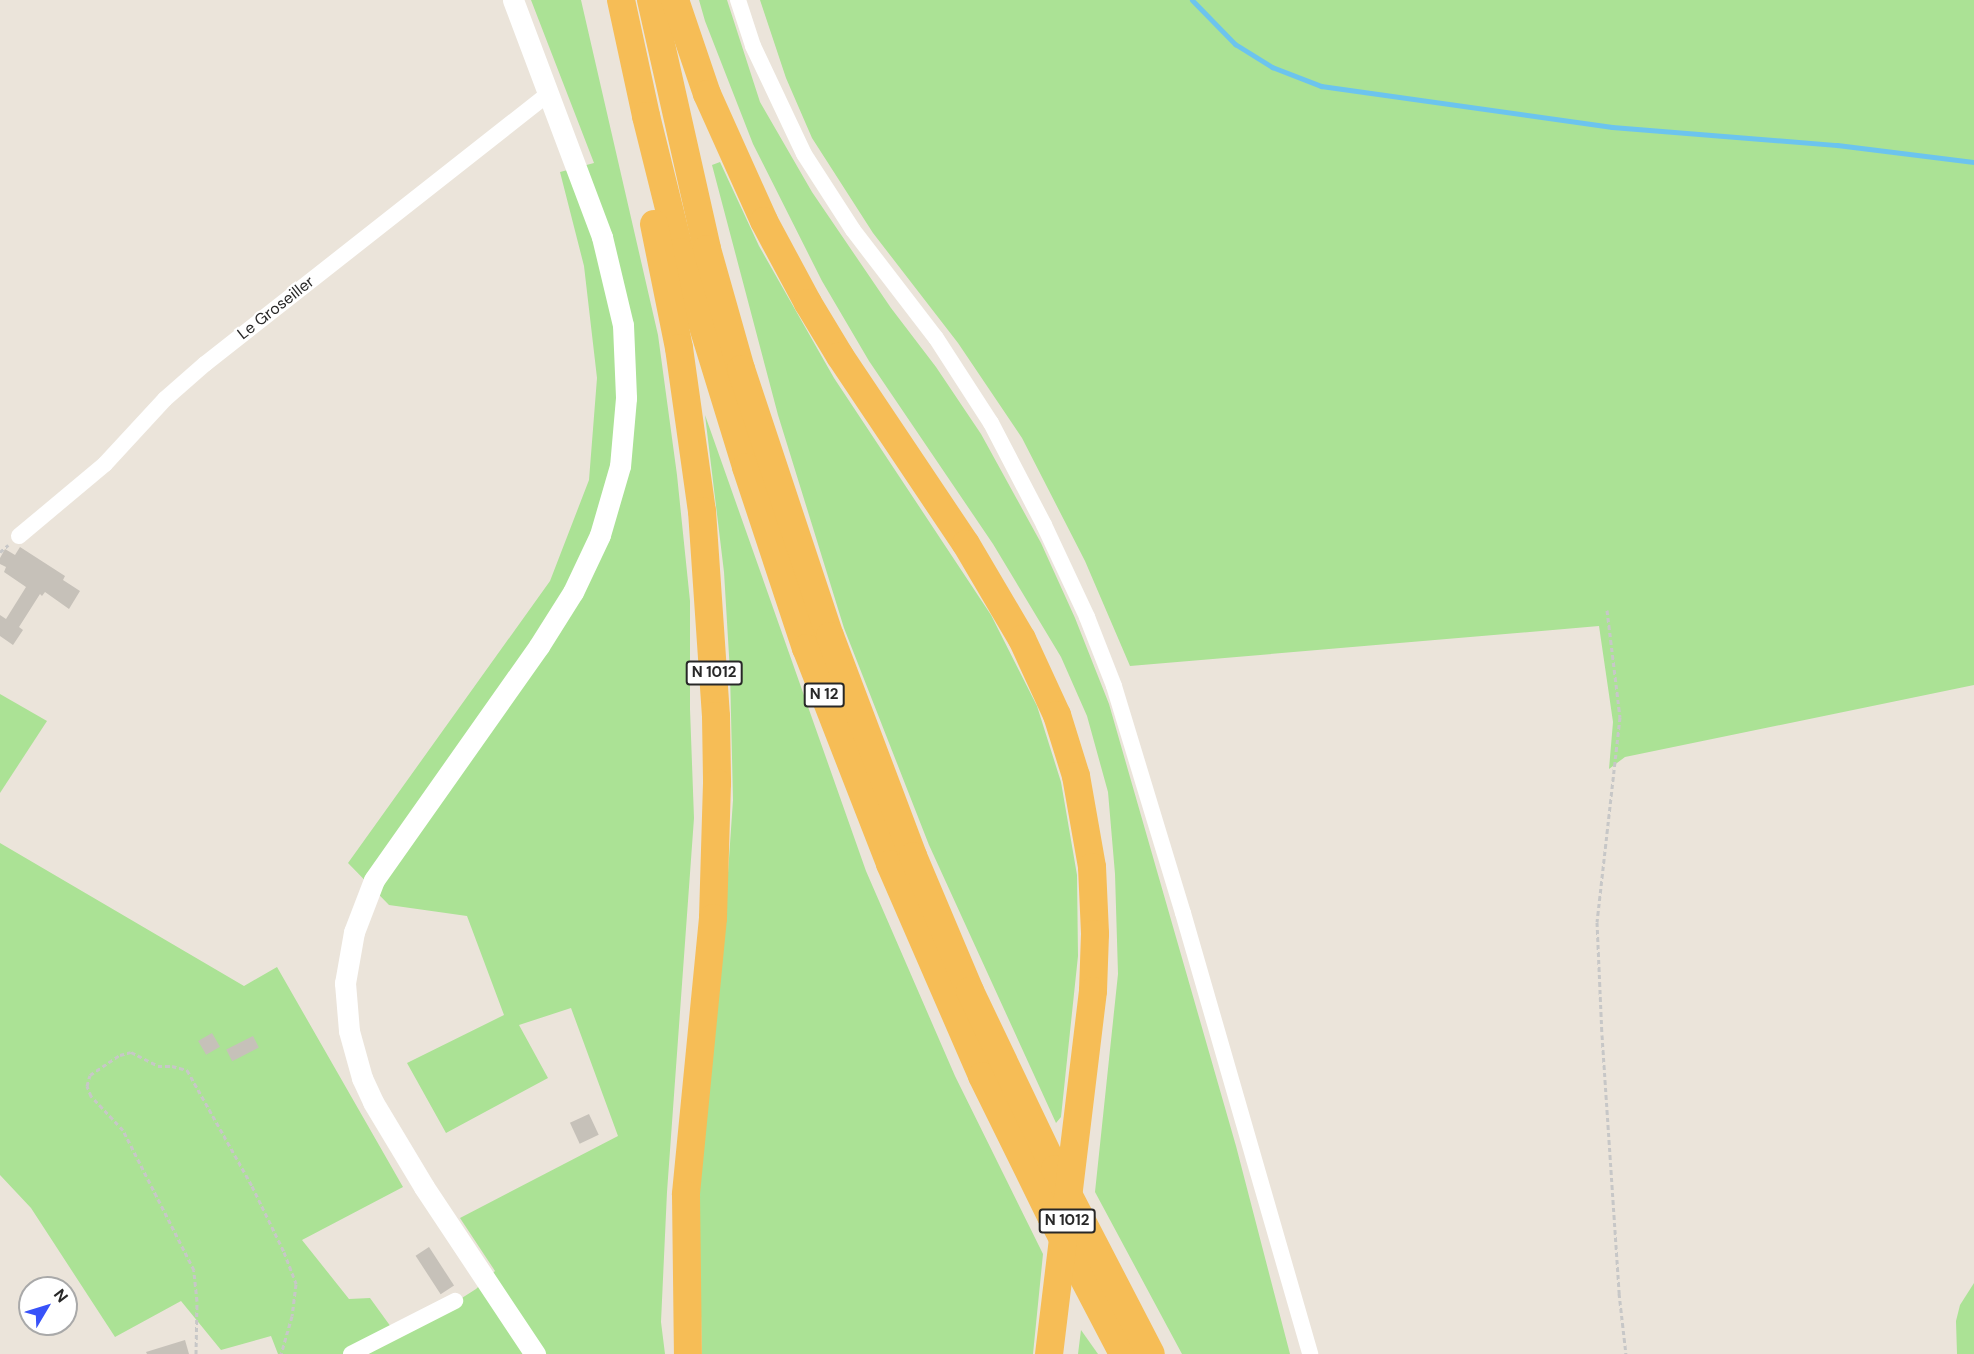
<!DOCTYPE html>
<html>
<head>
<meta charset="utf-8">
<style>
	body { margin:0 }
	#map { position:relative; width:1974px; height:1354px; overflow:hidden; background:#ebe4da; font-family:"DM Sans",sans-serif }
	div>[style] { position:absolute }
	.green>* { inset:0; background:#abe295 }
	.stream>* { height:5px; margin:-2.5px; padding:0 2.5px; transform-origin:2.5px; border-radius:2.5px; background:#6cc4ee }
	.building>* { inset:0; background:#c6c1b9; transform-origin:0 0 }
	.path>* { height:3px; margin-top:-1.5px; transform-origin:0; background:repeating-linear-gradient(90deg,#c7c7c7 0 4.5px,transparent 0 7.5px) }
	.minor>* { height:16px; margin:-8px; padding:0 8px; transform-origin:8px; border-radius:8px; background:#fff }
	.tertiary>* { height:21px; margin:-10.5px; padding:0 10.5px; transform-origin:10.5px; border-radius:10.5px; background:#fff }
	.trunk>* { height:28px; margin:-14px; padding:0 14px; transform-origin:14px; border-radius:14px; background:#f6bd56 }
	span { translate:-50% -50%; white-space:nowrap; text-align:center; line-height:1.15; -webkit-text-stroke:4.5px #fff; paint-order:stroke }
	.shield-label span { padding:2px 4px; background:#fff; border:2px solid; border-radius:4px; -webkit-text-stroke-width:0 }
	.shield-label { font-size:15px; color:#282828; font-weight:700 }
	.street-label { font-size:16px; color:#282828 }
	.north { position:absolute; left:18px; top:1276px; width:60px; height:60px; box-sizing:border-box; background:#fff; border:2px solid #a9a9a9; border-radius:50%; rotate:52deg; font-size:16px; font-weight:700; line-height:24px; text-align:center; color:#282828 }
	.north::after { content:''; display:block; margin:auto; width:21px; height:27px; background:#3852f9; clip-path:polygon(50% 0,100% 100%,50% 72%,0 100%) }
</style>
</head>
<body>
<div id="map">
	<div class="green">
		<i style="clip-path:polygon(531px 0,581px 0,658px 335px,677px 475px,690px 601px,690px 709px,694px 818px,667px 1192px,661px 1322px,665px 1354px,278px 1354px,271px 1336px,221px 1350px,181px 1301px,115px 1337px,31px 1208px,0 1175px,0 843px,244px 986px,277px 967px,403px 1187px,302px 1240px,349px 1299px,370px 1298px,399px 1338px,476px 1289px,495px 1271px,460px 1218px,618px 1136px,571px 1008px,519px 1025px,548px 1078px,446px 1133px,407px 1063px,504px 1015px,467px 916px,389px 905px,348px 863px,550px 581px,589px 480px,597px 378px,584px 266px,560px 172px,594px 163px)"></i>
		<i style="clip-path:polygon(699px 0,727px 0,760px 102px,812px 192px,891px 308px,936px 367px,981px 434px,1041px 543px,1075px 618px,1109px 704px,1236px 1146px,1290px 1354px,1182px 1354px,1095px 1192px,1118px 974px,1115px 874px,1108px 792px,1087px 716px,1061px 657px,993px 544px,869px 361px,822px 281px,753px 144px,705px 21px)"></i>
		<i style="clip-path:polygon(760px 0,1974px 0,1974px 685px,1625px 757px,1609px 769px,1613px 722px,1599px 626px,1130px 666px,1085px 561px,1022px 438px,958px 343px,873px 233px,812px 138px,786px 78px)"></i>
		<i style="clip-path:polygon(720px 162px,759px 246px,834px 378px,991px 615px,1037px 706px,1061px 782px,1077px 875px,1078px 956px,1061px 1117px,1056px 1123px,929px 845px,844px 628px,778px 415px,712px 165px)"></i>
		<i style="clip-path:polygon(705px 415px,866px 871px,955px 1076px,1043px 1254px,1033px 1354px,702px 1354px,698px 1199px,724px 931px,733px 800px,730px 672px,724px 572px)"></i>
		<i style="clip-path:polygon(0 694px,47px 721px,0 793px)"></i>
		<i style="clip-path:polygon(1974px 1283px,1974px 1354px,1957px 1354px,1956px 1321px,1960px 1305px)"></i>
		<i style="clip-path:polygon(1081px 1330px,1098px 1354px,1078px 1354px)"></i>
	</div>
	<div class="stream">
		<i style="left:1192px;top:0;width:62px;rotate:45.7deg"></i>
		<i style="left:1235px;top:44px;width:44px;rotate:31.9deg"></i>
		<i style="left:1272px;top:67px;width:53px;rotate:21.2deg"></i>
		<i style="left:1321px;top:86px;width:294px;rotate:8deg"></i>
		<i style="left:1612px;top:127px;width:226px;rotate:4.6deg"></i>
		<i style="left:1837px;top:145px;width:138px;rotate:7.1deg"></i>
	</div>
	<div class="building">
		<i style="clip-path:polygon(20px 547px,65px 576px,63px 580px,80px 591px,69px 609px,45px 592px,42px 596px,40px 594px,19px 627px,23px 630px,13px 645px,0 636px,0 615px,6px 619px,26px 587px,4px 572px,6px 567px,0 564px,0 558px,5px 549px,15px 555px)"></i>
		<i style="left:212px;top:1033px;width:16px;height:16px;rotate:60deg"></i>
		<i style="left:253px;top:1036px;width:13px;height:30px;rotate:63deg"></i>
		<i style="left:589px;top:1114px;width:23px;height:21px;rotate:65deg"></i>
		<i style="left:429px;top:1247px;width:46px;height:16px;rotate:57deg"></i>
		<i style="clip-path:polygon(185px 1340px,189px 1354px,147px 1354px,146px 1352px)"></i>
	</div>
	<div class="path">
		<i style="left:0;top:552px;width:11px;rotate:-41deg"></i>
		<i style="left:1607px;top:610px;width:108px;rotate:83.1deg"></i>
		<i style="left:1620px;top:717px;width:206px;rotate:96.4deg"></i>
		<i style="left:1597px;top:922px;width:113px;rotate:87.5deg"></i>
		<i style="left:1602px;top:1035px;width:259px;rotate:86.2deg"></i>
		<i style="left:1619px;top:1293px;width:61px;rotate:83.5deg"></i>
		<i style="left:196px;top:1354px;width:53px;rotate:-88.9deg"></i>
		<i style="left:197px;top:1301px;width:31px;rotate:-96deg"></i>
		<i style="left:194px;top:1270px;width:157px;rotate:-116.9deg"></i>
		<i style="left:123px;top:1130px;width:47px;rotate:-133.3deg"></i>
		<i style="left:91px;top:1096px;width:11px;rotate:-112deg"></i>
		<i style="left:87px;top:1086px;width:11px;rotate:-75deg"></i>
		<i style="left:90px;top:1075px;width:36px;rotate:-34deg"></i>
		<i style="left:120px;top:1055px;width:11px;rotate:-15deg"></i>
		<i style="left:131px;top:1052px;width:30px;rotate:27deg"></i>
		<i style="left:158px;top:1066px;width:14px"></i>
		<i style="left:172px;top:1066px;width:16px;rotate:15deg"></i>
		<i style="left:187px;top:1070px;width:133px;rotate:60.7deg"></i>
		<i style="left:252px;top:1186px;width:73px;rotate:64.1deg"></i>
		<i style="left:284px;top:1252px;width:34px;rotate:69deg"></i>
		<i style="left:296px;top:1284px;width:32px;rotate:97deg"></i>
		<i style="left:292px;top:1316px;width:40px;rotate:106deg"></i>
	</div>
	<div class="minor">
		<i style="left:738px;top:0;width:48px;rotate:71.9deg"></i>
		<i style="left:753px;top:46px;width:119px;rotate:64.7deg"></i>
		<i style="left:804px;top:154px;width:90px;rotate:57.2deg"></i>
		<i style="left:853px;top:230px;width:136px;rotate:52.5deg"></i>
		<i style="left:936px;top:338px;width:101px;rotate:57.1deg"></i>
		<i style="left:991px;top:423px;width:115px;rotate:62.5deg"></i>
		<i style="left:1044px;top:525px;width:102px;rotate:64.9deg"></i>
		<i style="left:1087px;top:617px;width:74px;rotate:68.6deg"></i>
		<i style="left:1114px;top:686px;width:237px;rotate:73.1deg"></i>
		<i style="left:1183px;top:913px;width:459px;rotate:73.9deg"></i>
		<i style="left:19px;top:536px;width:112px;rotate:-39.9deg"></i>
		<i style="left:105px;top:464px;width:88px;rotate:-47.3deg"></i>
		<i style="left:165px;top:399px;width:53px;rotate:-41.2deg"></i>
		<i style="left:205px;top:364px;width:435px;rotate:-38.2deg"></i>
		<i style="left:351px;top:1354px;width:117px;rotate:-27deg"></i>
	</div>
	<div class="tertiary">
		<i style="left:513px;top:0;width:253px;rotate:69.4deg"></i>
		<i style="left:602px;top:237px;width:90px;rotate:76.6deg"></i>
		<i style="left:623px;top:325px;width:73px;rotate:87.6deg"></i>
		<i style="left:626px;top:398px;width:68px;rotate:95deg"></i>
		<i style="left:620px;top:466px;width:72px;rotate:106.2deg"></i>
		<i style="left:600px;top:535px;width:63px;rotate:115.3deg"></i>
		<i style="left:573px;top:592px;width:64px;rotate:122.2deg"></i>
		<i style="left:539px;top:646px;width:286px;rotate:125.2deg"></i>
		<i style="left:374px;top:880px;width:56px;rotate:111deg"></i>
		<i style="left:354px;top:932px;width:52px;rotate:100deg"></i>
		<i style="left:345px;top:983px;width:48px;rotate:85.2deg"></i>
		<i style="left:349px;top:1031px;width:49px;rotate:74.5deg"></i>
		<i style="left:362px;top:1078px;width:26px;rotate:65deg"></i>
		<i style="left:373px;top:1102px;width:99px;rotate:59deg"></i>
		<i style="left:424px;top:1187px;width:201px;rotate:56.4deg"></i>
	</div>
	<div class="trunk">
		<i style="left:621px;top:0;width:119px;rotate:77.8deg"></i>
		<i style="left:646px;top:116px;width:140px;rotate:76deg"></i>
		<i style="left:680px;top:252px;width:225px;rotate:72.9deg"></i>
		<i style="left:746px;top:467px;width:191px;rotate:71.7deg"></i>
		<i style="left:806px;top:648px;width:232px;rotate:68.7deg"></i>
		<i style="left:890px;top:864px;width:231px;rotate:66.5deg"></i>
		<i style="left:982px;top:1076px;width:156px;rotate:63.8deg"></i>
		<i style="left:1051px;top:1216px;width:156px;rotate:62.4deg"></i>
		<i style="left:651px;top:0;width:255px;rotate:77.3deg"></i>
		<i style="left:707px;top:249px;width:125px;rotate:74.2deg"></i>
		<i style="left:741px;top:369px;width:281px;rotate:71.6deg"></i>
		<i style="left:830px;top:636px;width:235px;rotate:69.3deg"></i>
		<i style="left:913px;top:856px;width:147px;rotate:67.1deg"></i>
		<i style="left:970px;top:991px;width:197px;rotate:64.5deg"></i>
		<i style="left:1055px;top:1169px;width:208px;rotate:62.6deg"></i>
		<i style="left:675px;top:0;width:99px;rotate:71.2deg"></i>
		<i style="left:707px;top:94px;width:139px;rotate:65.8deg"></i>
		<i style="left:764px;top:221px;width:93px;rotate:61.8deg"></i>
		<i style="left:808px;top:303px;width:62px;rotate:58.9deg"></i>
		<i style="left:840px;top:356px;width:226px;rotate:56.2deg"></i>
		<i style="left:966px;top:544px;width:110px;rotate:59.5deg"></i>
		<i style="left:1022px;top:639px;width:84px;rotate:65.3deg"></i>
		<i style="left:1057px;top:715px;width:64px;rotate:72.7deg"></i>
		<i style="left:1076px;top:776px;width:92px;rotate:80deg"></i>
		<i style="left:1092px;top:867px;width:67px;rotate:87.4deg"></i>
		<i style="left:1095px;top:934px;width:57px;rotate:92deg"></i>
		<i style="left:1093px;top:991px;width:366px;rotate:96.9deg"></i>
		<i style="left:654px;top:224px;width:126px;rotate:78.6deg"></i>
		<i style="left:679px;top:348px;width:165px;rotate:82deg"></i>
		<i style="left:702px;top:511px;width:205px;rotate:86.1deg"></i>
		<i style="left:716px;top:716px;width:67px;rotate:89.1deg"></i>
		<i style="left:717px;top:783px;width:135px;rotate:91.7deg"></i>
		<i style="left:713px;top:918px;width:278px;rotate:95.6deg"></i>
		<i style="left:686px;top:1195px;width:159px;rotate:89.3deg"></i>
	</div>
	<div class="shield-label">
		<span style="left:714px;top:673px">N 1012</span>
		<span style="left:824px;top:695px">N 12</span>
		<span style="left:1067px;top:1221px">N 1012</span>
	</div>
	<div class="street-label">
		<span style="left:276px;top:308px;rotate:-38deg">Le Groseiller</span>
	</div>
	<div class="north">N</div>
</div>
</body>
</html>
